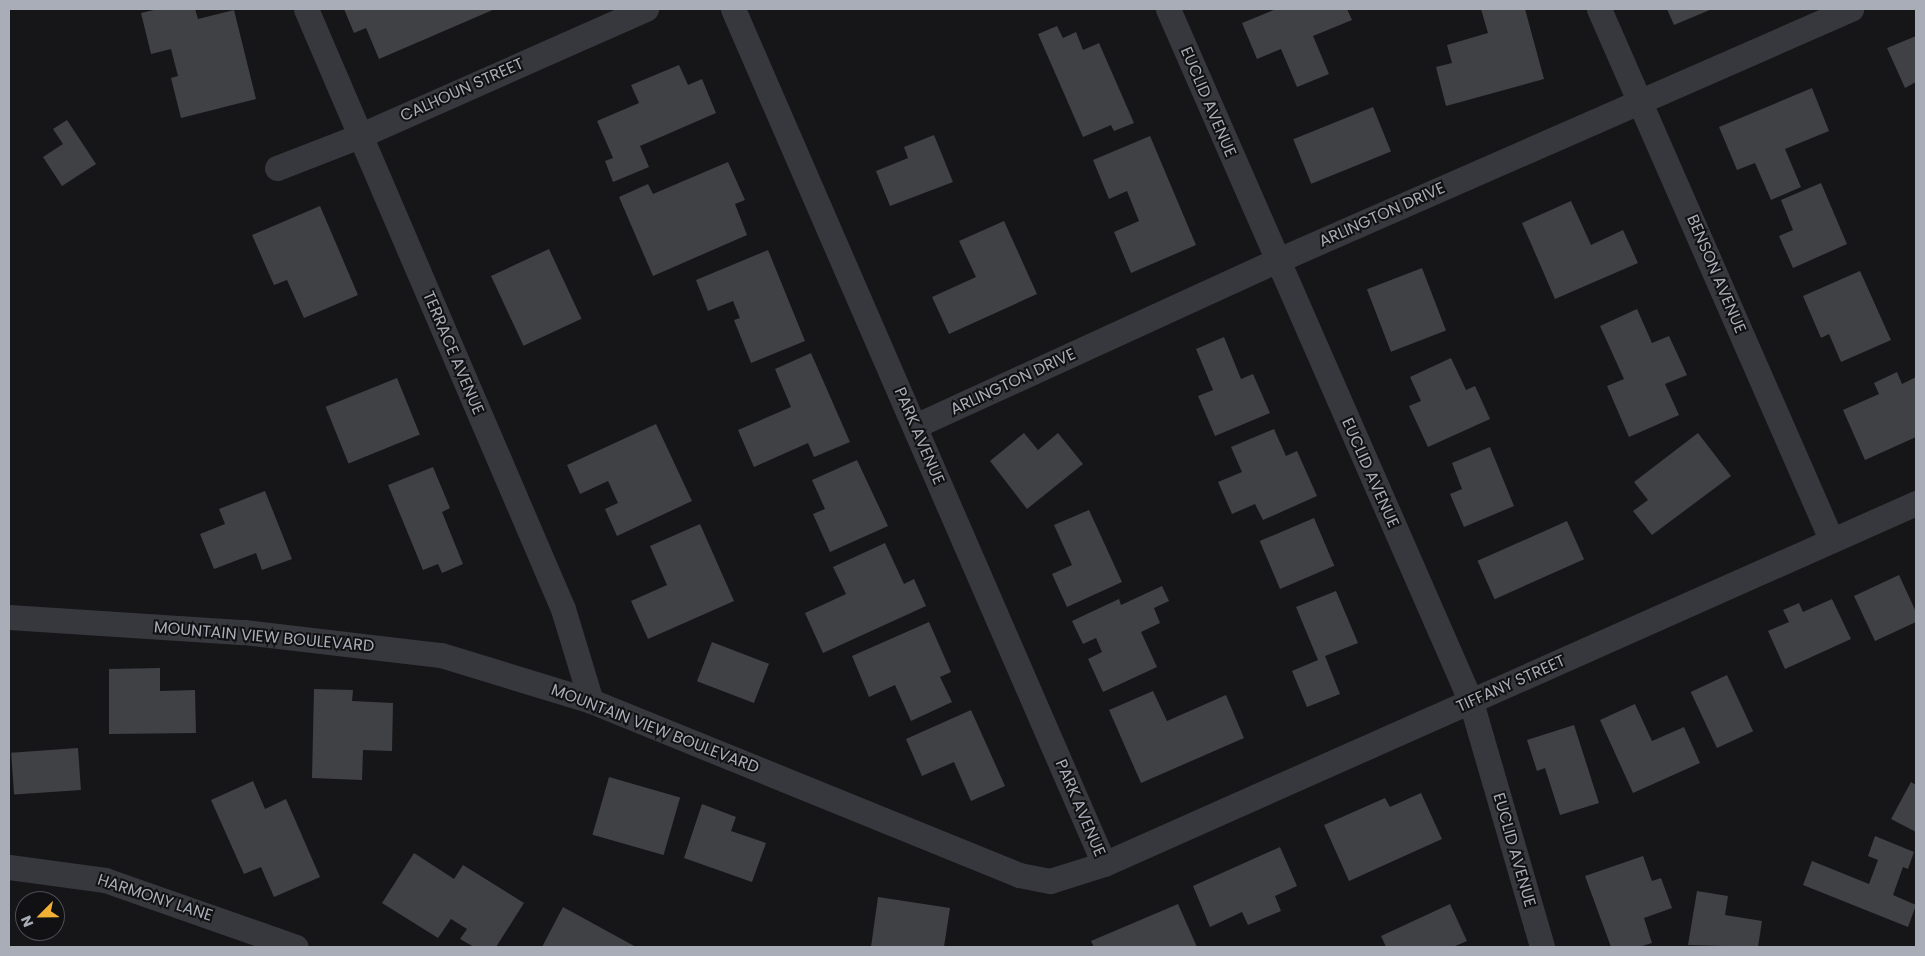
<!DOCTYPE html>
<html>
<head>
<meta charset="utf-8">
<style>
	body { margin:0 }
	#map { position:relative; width:1925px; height:956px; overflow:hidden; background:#161618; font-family:Poppins,sans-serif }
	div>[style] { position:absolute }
	.building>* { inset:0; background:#404145; transform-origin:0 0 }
	.street>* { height:25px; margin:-12.5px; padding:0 12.5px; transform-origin:12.5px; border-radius:12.5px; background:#37383d }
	span { translate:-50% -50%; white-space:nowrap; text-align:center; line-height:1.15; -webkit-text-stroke:4px #111113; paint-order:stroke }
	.street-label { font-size:16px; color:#a8adb8 }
	.frame { position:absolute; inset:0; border:10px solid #a8adb8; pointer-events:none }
	.north { position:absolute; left:15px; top:891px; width:50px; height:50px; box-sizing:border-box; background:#111113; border:1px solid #4d4f55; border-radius:50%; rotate:247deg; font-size:14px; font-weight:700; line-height:20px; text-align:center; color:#a8adb8 }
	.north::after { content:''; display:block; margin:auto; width:18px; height:22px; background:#f2b134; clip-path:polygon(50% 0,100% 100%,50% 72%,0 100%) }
</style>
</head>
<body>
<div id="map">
	<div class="building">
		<i style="clip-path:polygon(158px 9px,195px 9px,198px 19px,234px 10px,256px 99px,181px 118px,171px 78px,178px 76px,171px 49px,151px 54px,141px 13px)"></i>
		<i style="clip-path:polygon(344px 9px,495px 9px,379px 59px,366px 28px,354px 33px)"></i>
		<i style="clip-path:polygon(1276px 9px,1347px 9px,1352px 20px,1313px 36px,1329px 74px,1297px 87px,1281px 49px,1257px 59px,1242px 23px)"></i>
		<i style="clip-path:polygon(1481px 9px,1525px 9px,1544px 79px,1446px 106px,1436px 67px,1452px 63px,1447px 45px,1488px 33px)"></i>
		<i style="clip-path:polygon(1667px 9px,1712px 9px,1674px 25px)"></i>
		<i style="clip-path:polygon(1057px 26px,1063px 38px,1076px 32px,1083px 50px,1099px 43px,1134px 123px,1114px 131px,1111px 125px,1083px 137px,1038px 34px)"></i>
		<i style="clip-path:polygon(1916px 36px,1916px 82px,1905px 88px,1887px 48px)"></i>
		<i style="clip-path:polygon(679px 65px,688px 85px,702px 79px,716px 113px,640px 146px,649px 167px,613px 182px,605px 161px,613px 158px,597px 121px,639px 103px,631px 85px)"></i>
		<i style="clip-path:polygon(1812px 88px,1829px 131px,1785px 149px,1801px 187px,1771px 200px,1755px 163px,1737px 170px,1719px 127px)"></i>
		<i style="left:1373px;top:107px;width:48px;height:86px;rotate:68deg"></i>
		<i style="clip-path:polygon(67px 120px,96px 164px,62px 186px,43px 157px,63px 144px,53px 129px)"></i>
		<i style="clip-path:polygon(934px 135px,953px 182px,890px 206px,876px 171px,908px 158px,904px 147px)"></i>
		<i style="clip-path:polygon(1150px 136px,1196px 245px,1131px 273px,1114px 232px,1139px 221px,1127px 191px,1109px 199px,1093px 160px)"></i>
		<i style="clip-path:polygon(728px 162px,745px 200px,735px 204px,747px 235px,653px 276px,619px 197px,648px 184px,653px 194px)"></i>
		<i style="clip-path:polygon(1821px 183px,1847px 244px,1793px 268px,1779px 236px,1793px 230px,1781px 200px)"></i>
		<i style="clip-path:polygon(1571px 201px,1591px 245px,1623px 230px,1638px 263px,1555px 299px,1522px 223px)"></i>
		<i style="clip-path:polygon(320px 206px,358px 295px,304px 318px,287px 280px,274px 285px,252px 235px)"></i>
		<i style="clip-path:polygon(1004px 221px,1037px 294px,949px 334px,932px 297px,976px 277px,959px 241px)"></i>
		<i style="left:549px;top:249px;width:77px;height:64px;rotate:65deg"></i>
		<i style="clip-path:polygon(768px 250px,805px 341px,751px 363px,734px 320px,740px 318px,733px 301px,708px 311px,696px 280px)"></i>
		<i style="left:1422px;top:268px;width:67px;height:59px;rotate:69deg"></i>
		<i style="clip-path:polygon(1860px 271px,1891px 340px,1841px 362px,1829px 334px,1821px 338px,1803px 296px)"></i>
		<i style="clip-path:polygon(1637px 309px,1652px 343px,1669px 336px,1687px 375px,1665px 384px,1679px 415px,1629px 437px,1607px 386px,1624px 379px,1600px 326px)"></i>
		<i style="clip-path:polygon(1224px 337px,1241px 379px,1253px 374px,1270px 413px,1215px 436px,1198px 396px,1213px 390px,1196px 349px)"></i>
		<i style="clip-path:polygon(811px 353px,850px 442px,814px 457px,808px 443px,754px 467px,738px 430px,791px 407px,775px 369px)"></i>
		<i style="clip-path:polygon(1451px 358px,1466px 390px,1475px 386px,1490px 419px,1428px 447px,1409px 406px,1421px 401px,1410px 377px)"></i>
		<i style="clip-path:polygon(1897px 372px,1902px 384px,1916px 377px,1916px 437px,1865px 460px,1843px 410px,1879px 394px,1874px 383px)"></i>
		<i style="left:397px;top:378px;width:61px;height:77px;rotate:68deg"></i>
		<i style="clip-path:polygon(656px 424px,692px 501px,617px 536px,605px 509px,618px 503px,608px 481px,580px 494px,567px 465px)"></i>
		<i style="clip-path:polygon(1274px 429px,1286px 456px,1297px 451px,1317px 496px,1263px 520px,1255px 504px,1232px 514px,1218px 482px,1242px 472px,1231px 447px)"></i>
		<i style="clip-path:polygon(1024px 433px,1038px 450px,1058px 433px,1083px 464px,1027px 509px,990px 461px)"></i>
		<i style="clip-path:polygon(1698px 433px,1731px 476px,1652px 535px,1633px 511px,1648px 500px,1634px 482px)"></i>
		<i style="clip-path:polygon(1490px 447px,1514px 506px,1464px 527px,1450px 494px,1462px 489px,1452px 463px)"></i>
		<i style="clip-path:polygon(857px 460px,888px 526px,830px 552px,813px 514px,825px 509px,812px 480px)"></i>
		<i style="clip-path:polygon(433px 467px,450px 508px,442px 512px,463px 564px,442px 573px,438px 564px,423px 570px,388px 485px)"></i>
		<i style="clip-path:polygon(265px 491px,292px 559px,262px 570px,256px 553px,214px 569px,200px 534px,225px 524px,219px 509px)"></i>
		<i style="clip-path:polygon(1089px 510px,1122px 582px,1067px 607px,1052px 574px,1072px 565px,1054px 525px)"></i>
		<i style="left:1314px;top:518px;width:52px;height:59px;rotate:67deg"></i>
		<i style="left:1567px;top:521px;width:42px;height:98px;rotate:66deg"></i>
		<i style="clip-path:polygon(700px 524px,734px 601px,648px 639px,631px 601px,667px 585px,650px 546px)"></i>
		<i style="clip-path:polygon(885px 543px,904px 584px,914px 579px,926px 606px,823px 653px,805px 613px,846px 594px,833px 567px)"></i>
		<i style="clip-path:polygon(1899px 575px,1916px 612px,1916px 622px,1875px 641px,1854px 596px)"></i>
		<i style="clip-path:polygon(1162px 586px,1169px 601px,1154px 608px,1160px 623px,1141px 632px,1157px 667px,1103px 692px,1088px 659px,1102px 652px,1096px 638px,1083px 644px,1072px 621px,1119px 599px,1121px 605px)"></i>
		<i style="clip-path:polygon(1336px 591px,1358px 643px,1325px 656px,1340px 694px,1307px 707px,1292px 671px,1318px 660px,1296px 607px)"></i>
		<i style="clip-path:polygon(1832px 599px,1851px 639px,1785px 669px,1768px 631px,1789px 622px,1783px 610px,1799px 603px,1803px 612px)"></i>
		<i style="clip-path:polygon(929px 622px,951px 672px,940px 677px,952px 702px,911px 721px,895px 685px,869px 697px,852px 656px)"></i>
		<i style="left:712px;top:642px;width:61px;height:42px;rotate:21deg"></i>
		<i style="clip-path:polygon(160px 668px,160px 691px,195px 690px,196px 733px,109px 734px,109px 669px)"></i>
		<i style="left:1727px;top:675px;width:62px;height:40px;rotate:65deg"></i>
		<i style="clip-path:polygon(314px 689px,353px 690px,352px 701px,393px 703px,392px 751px,363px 750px,362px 780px,312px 778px)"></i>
		<i style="clip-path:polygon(1153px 691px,1167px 721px,1226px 695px,1244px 738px,1141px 783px,1109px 710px)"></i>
		<i style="clip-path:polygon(1635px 704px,1652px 741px,1684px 727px,1700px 763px,1633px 793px,1600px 720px)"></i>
		<i style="clip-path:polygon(971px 710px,1005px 786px,971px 801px,954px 762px,922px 776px,906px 739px)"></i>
		<i style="clip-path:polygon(1574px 725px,1599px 803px,1560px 815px,1545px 768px,1537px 771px,1527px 740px)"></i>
		<i style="left:78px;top:748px;width:42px;height:67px;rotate:86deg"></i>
		<i style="left:609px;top:777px;width:74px;height:60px;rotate:16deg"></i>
		<i style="clip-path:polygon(253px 781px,265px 809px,286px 799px,320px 877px,274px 897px,261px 867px,244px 874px,211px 800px)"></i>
		<i style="clip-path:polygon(1911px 782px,1916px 785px,1916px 832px,1891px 819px)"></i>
		<i style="clip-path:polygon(1421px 793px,1442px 839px,1349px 881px,1324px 825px,1385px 798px,1390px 807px)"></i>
		<i style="clip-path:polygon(702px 804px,736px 817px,731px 831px,766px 843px,752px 882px,684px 858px)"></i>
		<i style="clip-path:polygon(1875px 836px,1914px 852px,1908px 869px,1903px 867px,1893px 895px,1916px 905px,1908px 927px,1803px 885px,1812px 861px,1869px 884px,1878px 860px,1868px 856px)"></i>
		<i style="clip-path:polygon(1280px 847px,1297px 886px,1275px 896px,1281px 911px,1248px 925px,1242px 912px,1210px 927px,1193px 886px)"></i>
		<i style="clip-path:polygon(414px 853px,454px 879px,463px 865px,524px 903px,496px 947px,474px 947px,460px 939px,467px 929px,451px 919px,438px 938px,382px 903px)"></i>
		<i style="clip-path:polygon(1643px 856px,1652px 881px,1661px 878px,1672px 908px,1644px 918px,1652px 943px,1639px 947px,1611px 947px,1585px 876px)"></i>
		<i style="clip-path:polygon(1697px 891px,1728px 896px,1725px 915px,1762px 921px,1758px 947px,1688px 945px)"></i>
		<i style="clip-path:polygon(878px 897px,950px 908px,944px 947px,871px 947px)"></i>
		<i style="clip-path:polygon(1178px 904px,1197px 947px,1094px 947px,1091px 941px)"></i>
		<i style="clip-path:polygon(1450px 904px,1467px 941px,1453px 947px,1386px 947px,1381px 936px)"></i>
		<i style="clip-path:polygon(563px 907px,636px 947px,542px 947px)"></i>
	</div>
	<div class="street">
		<i style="left:306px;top:9px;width:653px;rotate:66.81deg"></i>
		<i style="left:563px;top:609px;width:96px;rotate:73.1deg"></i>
		<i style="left:733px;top:9px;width:932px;rotate:66.54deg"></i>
		<i style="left:1168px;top:9px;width:756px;rotate:66.38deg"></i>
		<i style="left:1471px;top:702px;width:255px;rotate:73.8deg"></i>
		<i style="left:1599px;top:9px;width:579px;rotate:66.36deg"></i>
		<i style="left:277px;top:168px;width:88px;rotate:-21.3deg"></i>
		<i style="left:359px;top:136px;width:314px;rotate:-23.9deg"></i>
		<i style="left:915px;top:426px;width:397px;rotate:-24.6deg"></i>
		<i style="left:1276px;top:261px;width:628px;rotate:-23.67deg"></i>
		<i style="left:9px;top:617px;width:235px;rotate:3.7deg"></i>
		<i style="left:244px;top:632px;width:198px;rotate:6.7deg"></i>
		<i style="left:441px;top:655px;width:157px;rotate:17deg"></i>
		<i style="left:591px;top:701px;width:462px;rotate:22.1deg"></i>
		<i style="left:1019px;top:875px;width:32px;rotate:11deg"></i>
		<i style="left:1050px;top:881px;width:57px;rotate:-17.5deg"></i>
		<i style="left:1104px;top:864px;width:889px;rotate:-23.97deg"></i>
		<i style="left:9px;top:867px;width:97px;rotate:7.7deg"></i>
		<i style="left:105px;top:880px;width:202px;rotate:19.3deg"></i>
	</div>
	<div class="street-label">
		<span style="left:462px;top:90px;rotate:-24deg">CALHOUN STREET</span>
		<span style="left:1208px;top:102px;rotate:67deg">EUCLID AVENUE</span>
		<span style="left:1382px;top:215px;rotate:-24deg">ARLINGTON DRIVE</span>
		<span style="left:1716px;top:274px;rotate:67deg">BENSON AVENUE</span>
		<span style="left:453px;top:353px;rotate:67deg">TERRACE AVENUE</span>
		<span style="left:1013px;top:382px;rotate:-25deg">ARLINGTON DRIVE</span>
		<span style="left:919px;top:436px;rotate:67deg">PARK AVENUE</span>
		<span style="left:1370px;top:473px;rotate:66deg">EUCLID AVENUE</span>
		<span style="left:264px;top:637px;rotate:5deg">MOUNTAIN VIEW BOULEVARD</span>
		<span style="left:1511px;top:684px;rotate:-24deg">TIFFANY STREET</span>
		<span style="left:655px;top:729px;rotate:21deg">MOUNTAIN VIEW BOULEVARD</span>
		<span style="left:1080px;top:808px;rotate:67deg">PARK AVENUE</span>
		<span style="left:1514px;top:850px;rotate:74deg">EUCLID AVENUE</span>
		<span style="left:155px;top:898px;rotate:18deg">HARMONY LANE</span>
	</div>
	<div class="frame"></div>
	<div class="north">N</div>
</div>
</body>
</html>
